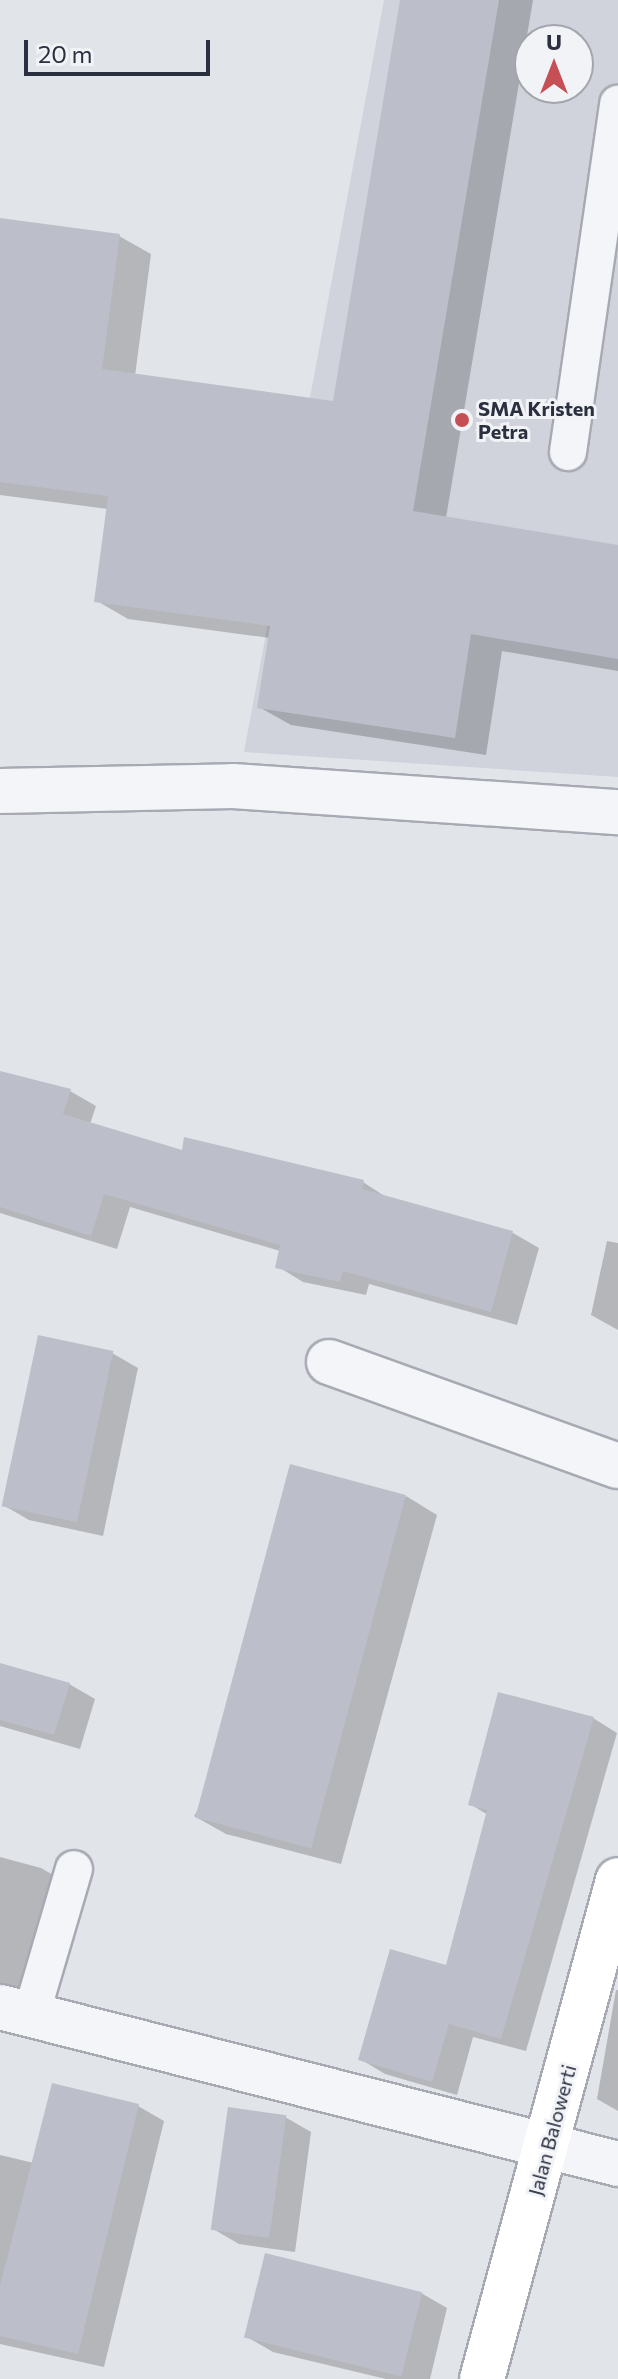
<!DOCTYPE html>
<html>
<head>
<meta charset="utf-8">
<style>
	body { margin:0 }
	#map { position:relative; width:618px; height:2379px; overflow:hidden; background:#e1e4e9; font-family:Commissioner,sans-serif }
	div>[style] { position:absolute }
	.built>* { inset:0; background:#d0d3db }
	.shadow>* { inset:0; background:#0003 }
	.building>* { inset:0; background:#bcbfc9; transform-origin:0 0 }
	.roads { filter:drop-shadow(2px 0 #a7aab3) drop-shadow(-2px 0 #a7aab3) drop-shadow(0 2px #a7aab3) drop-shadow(0 -2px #a7aab3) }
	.lane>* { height:36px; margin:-18px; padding:0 18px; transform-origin:18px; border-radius:18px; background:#f4f5f8 }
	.street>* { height:44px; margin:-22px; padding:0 22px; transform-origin:22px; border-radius:22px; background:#f4f5f8 }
	.secondary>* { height:44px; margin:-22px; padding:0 22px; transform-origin:22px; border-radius:22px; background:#fff }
	.dots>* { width:22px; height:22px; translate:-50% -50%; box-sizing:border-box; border:4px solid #f1f3f7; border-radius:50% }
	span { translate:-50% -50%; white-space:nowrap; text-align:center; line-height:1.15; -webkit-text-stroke:6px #f1f3f7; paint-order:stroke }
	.poi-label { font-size:20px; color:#2b3040; font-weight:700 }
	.left { translate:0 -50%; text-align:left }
	.street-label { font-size:20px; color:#2b3040 }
	.north { position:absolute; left:514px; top:24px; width:80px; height:80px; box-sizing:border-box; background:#f1f3f7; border:2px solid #a2a5ae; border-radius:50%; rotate:0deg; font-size:22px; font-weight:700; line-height:32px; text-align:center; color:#2b3040 }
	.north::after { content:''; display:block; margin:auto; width:28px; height:36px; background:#c64f55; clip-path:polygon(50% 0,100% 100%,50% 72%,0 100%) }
	.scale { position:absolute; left:24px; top:40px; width:186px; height:36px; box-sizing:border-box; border:4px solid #2b3040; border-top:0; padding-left:10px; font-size:24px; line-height:28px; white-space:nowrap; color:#2b3040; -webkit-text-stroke:6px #f1f3f7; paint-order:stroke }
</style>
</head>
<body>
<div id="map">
	<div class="built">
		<i style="clip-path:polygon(evenodd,384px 0,618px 0,618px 777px,244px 752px,384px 0,530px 40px,578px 40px,578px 88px,530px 88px,530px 40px)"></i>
	</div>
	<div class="shadow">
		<i style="clip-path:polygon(402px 0,533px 0,446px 518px,618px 547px,618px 671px,502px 651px,486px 755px,291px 725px,259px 707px,270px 638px,128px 619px,97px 601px,108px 509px,0 495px,0 220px,119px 236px,151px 254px,135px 376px,335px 403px)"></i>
		<i style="clip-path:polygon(0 1086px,70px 1091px,96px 1106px,90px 1124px,184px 1153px,363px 1182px,389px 1199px,513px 1233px,539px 1248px,517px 1325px,369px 1284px,366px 1295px,303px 1282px,277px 1266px,280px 1251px,130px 1207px,117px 1249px,0 1213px)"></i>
		<i style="clip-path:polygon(607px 1241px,618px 1243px,618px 1330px,591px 1315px)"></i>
		<i style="clip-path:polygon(112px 1353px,138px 1368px,103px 1536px,29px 1520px,3px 1505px)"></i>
		<i style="clip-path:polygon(406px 1496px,437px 1515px,341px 1864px,226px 1834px,194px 1816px)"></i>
		<i style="clip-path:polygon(0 1665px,69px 1684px,95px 1699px,80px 1749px,0 1726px)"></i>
		<i style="clip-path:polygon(593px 1718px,617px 1733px,526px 2051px,473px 2037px,457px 2095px,385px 2074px,360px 2059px,447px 1967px,488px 1815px,470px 1804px)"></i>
		<i style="clip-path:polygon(0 1857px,41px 1868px,67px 1883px,35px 1993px,0 1983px)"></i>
		<i style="clip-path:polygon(616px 1990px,618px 1990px,618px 2111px,597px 2099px)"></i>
		<i style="clip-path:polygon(138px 2106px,164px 2121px,104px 2367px,0 2344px,0 2155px,34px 2163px)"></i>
		<i style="clip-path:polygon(285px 2117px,311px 2132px,295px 2252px,239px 2244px,213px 2229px)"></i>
		<i style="clip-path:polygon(421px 2293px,447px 2308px,430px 2379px,386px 2379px,273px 2352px,247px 2337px)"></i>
	</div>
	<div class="building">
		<i style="clip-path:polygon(400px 0,499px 0,413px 511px,618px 545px,618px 659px,471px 634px,455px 738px,257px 708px,270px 626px,94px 602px,108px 496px,0 482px,0 218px,120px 234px,102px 369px,333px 401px)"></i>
		<i style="clip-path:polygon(0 1071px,71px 1089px,63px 1114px,182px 1150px,184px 1137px,364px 1180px,362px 1189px,513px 1231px,491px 1312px,343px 1271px,340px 1282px,275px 1268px,280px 1245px,104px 1194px,91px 1236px,0 1207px)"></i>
		<i style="left:38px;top:1335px;width:77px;height:175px;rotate:12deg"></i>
		<i style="left:290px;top:1464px;width:120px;height:366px;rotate:15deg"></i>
		<i style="clip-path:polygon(0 1663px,70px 1683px,54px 1735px,0 1720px)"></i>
		<i style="clip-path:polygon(498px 1692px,594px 1717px,501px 2039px,449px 2024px,432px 2082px,358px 2060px,390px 1949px,446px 1965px,487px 1810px,468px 1805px)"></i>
		<i style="clip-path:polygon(52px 2083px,139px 2104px,78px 2354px,0 2336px,0 2286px)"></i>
		<i style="left:228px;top:2107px;width:59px;height:124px;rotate:8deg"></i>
		<i style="left:265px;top:2253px;width:162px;height:87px;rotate:14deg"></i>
	</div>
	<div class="roads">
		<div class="lane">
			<i style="left:568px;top:452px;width:352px;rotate:-81.8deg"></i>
			<i style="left:31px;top:2015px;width:152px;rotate:-73.6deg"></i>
		</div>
		<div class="street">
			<i style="left:0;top:791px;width:233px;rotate:-1.2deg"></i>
			<i style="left:233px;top:786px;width:386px;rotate:3.9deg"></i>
			<i style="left:329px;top:1362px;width:307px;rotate:19.8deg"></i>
			<i style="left:0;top:2007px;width:638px;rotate:14.25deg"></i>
		</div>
		<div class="secondary">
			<i style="left:482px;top:2379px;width:517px;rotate:-74.75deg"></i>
		</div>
	</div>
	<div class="dots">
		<i style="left:462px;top:420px;background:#c64f55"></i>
	</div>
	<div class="poi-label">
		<span class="left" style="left:478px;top:420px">SMA Kristen<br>Petra</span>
	</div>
	<div class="street-label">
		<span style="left:552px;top:2130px;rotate:-75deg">Jalan Balowerti</span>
	</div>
	<div class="north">U</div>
	<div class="scale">20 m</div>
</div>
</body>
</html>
